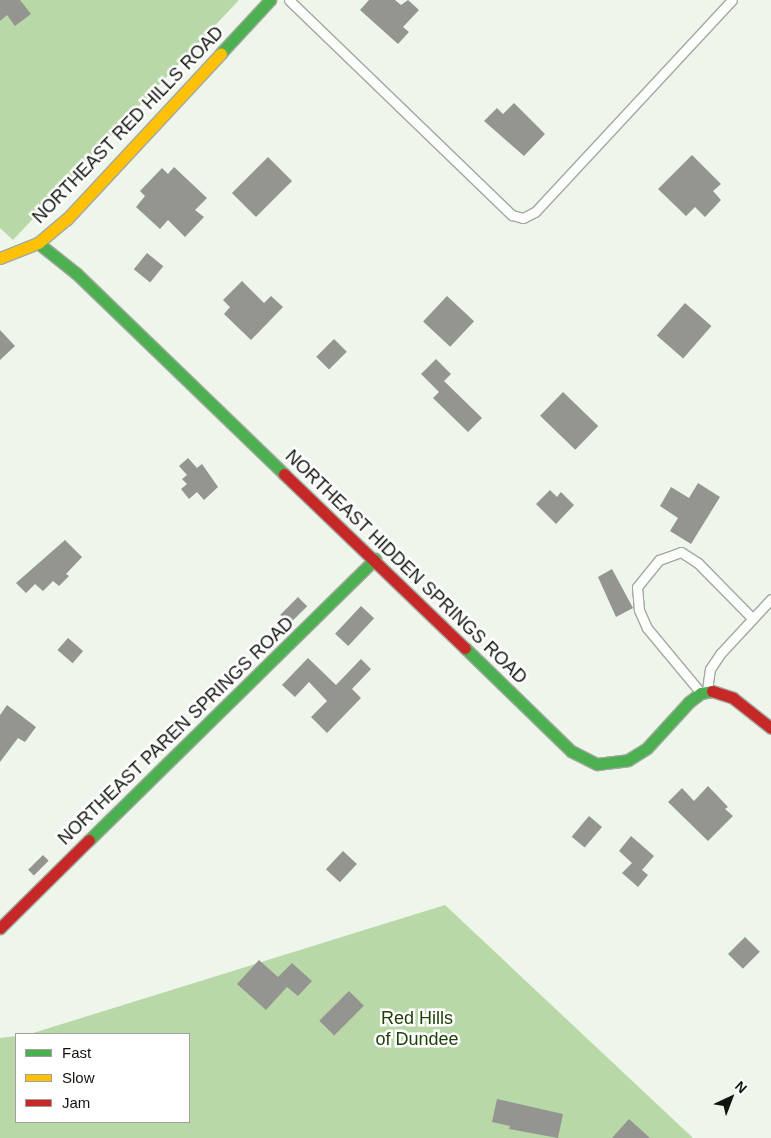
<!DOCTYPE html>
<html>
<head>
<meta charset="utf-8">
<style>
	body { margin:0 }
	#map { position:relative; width:771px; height:1138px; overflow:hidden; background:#eef5eb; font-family:Arial,sans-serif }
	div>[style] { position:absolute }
	.forest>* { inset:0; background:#b8d8a8 }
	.building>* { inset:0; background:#949490; transform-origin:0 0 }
	.roads { filter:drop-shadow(1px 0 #a3a9a1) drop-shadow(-1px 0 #a3a9a1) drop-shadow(0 1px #a3a9a1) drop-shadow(0 -1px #a3a9a1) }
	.lane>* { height:9px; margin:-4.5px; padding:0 4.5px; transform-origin:4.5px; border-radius:4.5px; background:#fcfefc }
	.fast>* { height:11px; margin:-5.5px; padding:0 5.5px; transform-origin:5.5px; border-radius:5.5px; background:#4caf50 }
	.slow>* { height:11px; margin:-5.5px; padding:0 5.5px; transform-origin:5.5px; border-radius:5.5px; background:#ffc107 }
	.jam>* { height:11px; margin:-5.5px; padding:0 5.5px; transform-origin:5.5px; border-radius:5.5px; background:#c62828 }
	span { translate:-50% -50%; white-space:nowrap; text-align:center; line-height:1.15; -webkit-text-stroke:5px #fff; paint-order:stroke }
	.street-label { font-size:18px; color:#11150f }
	.park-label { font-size:18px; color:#1e4108 }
	.legend { position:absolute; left:15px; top:1033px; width:175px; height:90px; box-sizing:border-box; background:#fff; border:1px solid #a0a19f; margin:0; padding:6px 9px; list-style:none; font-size:15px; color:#11150f }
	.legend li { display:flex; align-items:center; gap:10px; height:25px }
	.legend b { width:25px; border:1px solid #a0a19f }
	.north { position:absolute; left:706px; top:1073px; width:50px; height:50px; -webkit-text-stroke:4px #fff; paint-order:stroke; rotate:43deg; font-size:14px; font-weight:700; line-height:20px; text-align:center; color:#11150f }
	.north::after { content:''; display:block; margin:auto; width:18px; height:22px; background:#11150f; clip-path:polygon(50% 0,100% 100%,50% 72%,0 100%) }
</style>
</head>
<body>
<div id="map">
	<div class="forest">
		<i style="clip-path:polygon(0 0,239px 0,13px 240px,0 228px)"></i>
		<i style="clip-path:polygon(445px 905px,693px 1138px,0 1138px,0 1038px,16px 1036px,16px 1122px,189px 1122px,189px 1034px,30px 1034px)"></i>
	</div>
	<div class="building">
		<i style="clip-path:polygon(0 0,20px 0,31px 14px,15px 26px,7px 15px,0 21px)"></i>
		<i style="clip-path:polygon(369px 0,395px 0,401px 5px,408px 0,419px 10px,403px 27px,409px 32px,398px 44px,360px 10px)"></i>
		<i style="clip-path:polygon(514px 103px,545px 134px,524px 156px,484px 121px,497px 108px,503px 114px)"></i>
		<i style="clip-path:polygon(692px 155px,721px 184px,713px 191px,721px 200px,705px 217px,695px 207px,686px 216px,658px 189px)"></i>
		<i style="left:268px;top:157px;width:34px;height:51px;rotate:45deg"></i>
		<i style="clip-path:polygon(174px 167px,207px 198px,195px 210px,204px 217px,185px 237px,168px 220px,160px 229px,136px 207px,145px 196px,140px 191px,162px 168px,168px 174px)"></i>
		<i style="left:147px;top:253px;width:21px;height:21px;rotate:39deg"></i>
		<i style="clip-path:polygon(242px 281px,264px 303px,271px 296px,283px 307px,251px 340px,224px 314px,230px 307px,223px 300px)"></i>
		<i style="left:447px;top:296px;width:37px;height:35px;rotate:43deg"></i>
		<i style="left:685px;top:303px;width:35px;height:43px;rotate:41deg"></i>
		<i style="clip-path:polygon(0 330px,15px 346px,0 360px)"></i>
		<i style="left:334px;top:339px;width:18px;height:25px;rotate:45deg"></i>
		<i style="clip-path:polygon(436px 359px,451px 374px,444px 381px,482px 418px,468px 432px,433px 398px,439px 392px,421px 374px)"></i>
		<i style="left:563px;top:392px;width:49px;height:33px;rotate:44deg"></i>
		<i style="clip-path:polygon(188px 458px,197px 468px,202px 464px,218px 487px,204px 500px,197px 492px,189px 499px,181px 489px,187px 484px,182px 479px,187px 475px,179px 466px)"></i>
		<i style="clip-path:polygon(698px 483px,720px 497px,691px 544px,670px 531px,678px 518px,660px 506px,671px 487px,689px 498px)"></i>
		<i style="clip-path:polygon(550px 490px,557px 497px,561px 492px,574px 505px,556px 524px,536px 504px)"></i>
		<i style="clip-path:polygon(65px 540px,82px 557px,66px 574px,69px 576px,59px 586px,53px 581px,43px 591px,35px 584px,26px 593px,16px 583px)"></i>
		<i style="clip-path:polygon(612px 569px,633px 608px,616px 617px,598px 577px)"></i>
		<i style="left:298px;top:597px;width:13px;height:25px;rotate:45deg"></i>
		<i style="left:361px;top:606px;width:18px;height:38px;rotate:43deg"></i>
		<i style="left:68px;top:638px;width:20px;height:16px;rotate:41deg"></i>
		<i style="clip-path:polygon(308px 658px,336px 685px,361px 659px,371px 669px,352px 689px,361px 698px,327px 733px,311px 717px,327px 701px,309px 682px,295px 697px,282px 685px)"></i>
		<i style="clip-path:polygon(7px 705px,36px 727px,25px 742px,18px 738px,0 762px,0 715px)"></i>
		<i style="clip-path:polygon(708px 786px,728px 807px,725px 809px,733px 816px,708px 841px,668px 802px,682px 788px,694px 801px)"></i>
		<i style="left:589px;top:816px;width:17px;height:27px;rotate:40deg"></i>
		<i style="clip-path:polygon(631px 836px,654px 856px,642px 870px,648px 875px,638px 887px,622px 873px,632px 863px,619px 851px)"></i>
		<i style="left:343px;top:851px;width:19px;height:25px;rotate:43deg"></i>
		<i style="left:43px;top:855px;width:8px;height:21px;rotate:45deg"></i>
		<i style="left:745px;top:937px;width:21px;height:24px;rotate:45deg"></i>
		<i style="clip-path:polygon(259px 960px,278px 977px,292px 963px,312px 981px,298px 996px,287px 987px,266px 1010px,237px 984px)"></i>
		<i style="left:349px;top:991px;width:21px;height:42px;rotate:45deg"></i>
		<i style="clip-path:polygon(497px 1099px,563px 1114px,558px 1138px,509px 1129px,510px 1126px,492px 1122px)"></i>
		<i style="clip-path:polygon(629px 1119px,650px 1138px,612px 1138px)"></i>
	</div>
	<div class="roads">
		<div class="lane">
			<i style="left:289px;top:0;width:310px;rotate:44deg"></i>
			<i style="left:512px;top:215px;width:11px;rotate:15deg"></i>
			<i style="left:523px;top:218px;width:13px;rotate:-27deg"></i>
			<i style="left:535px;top:212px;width:289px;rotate:-47.1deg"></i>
			<i style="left:707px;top:690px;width:21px;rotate:-82deg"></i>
			<i style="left:710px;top:669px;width:18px;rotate:-56deg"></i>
			<i style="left:720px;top:654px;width:75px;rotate:-47.2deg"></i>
			<i style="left:701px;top:693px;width:85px;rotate:-129.7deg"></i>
			<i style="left:647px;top:628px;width:20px;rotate:-114deg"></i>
			<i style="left:639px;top:610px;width:23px;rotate:-95deg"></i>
			<i style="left:637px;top:587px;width:35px;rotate:-51deg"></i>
			<i style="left:659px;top:560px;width:23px;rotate:-20deg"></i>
			<i style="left:681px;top:552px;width:20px;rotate:33deg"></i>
			<i style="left:698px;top:563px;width:78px;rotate:45.5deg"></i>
		</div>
		<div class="fast">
			<i style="left:221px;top:53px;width:72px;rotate:-47.2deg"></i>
			<i style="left:38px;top:243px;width:50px;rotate:38.5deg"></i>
			<i style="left:77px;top:274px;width:288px;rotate:44deg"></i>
			<i style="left:465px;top:648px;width:148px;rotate:44.2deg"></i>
			<i style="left:571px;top:751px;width:29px;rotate:27deg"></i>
			<i style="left:597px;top:764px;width:31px;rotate:-7deg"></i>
			<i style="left:628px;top:760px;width:22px;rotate:-32deg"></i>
			<i style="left:647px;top:748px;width:62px;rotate:-47.6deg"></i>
			<i style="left:689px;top:702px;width:15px;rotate:-37deg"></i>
			<i style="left:701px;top:693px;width:11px;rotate:-10deg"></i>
			<i style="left:89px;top:840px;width:401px;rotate:-44.5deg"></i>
		</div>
		<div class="slow">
			<i style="left:0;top:258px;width:41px;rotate:-21.5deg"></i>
			<i style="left:38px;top:243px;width:38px;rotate:-40deg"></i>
			<i style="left:67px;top:219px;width:226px;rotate:-47.1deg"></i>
		</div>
		<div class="jam">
			<i style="left:284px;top:474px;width:251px;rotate:43.9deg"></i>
			<i style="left:712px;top:691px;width:22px;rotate:18deg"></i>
			<i style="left:733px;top:698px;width:48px;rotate:38.3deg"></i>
			<i style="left:0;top:928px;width:125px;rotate:-44.7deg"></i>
		</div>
	</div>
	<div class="street-label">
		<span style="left:128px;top:125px;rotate:-46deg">NORTHEAST RED HILLS ROAD</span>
		<span style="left:406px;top:567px;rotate:44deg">NORTHEAST HIDDEN SPRINGS ROAD</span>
		<span style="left:176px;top:731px;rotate:-44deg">NORTHEAST PAREN SPRINGS ROAD</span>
	</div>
	<div class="park-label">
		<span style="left:417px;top:1029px">Red Hills<br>of Dundee</span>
	</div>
	<ul class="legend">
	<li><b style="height:6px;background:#4caf50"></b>Fast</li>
	<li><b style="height:6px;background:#ffc107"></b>Slow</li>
	<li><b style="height:6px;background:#c62828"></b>Jam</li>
	</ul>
	<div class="north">N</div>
</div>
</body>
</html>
